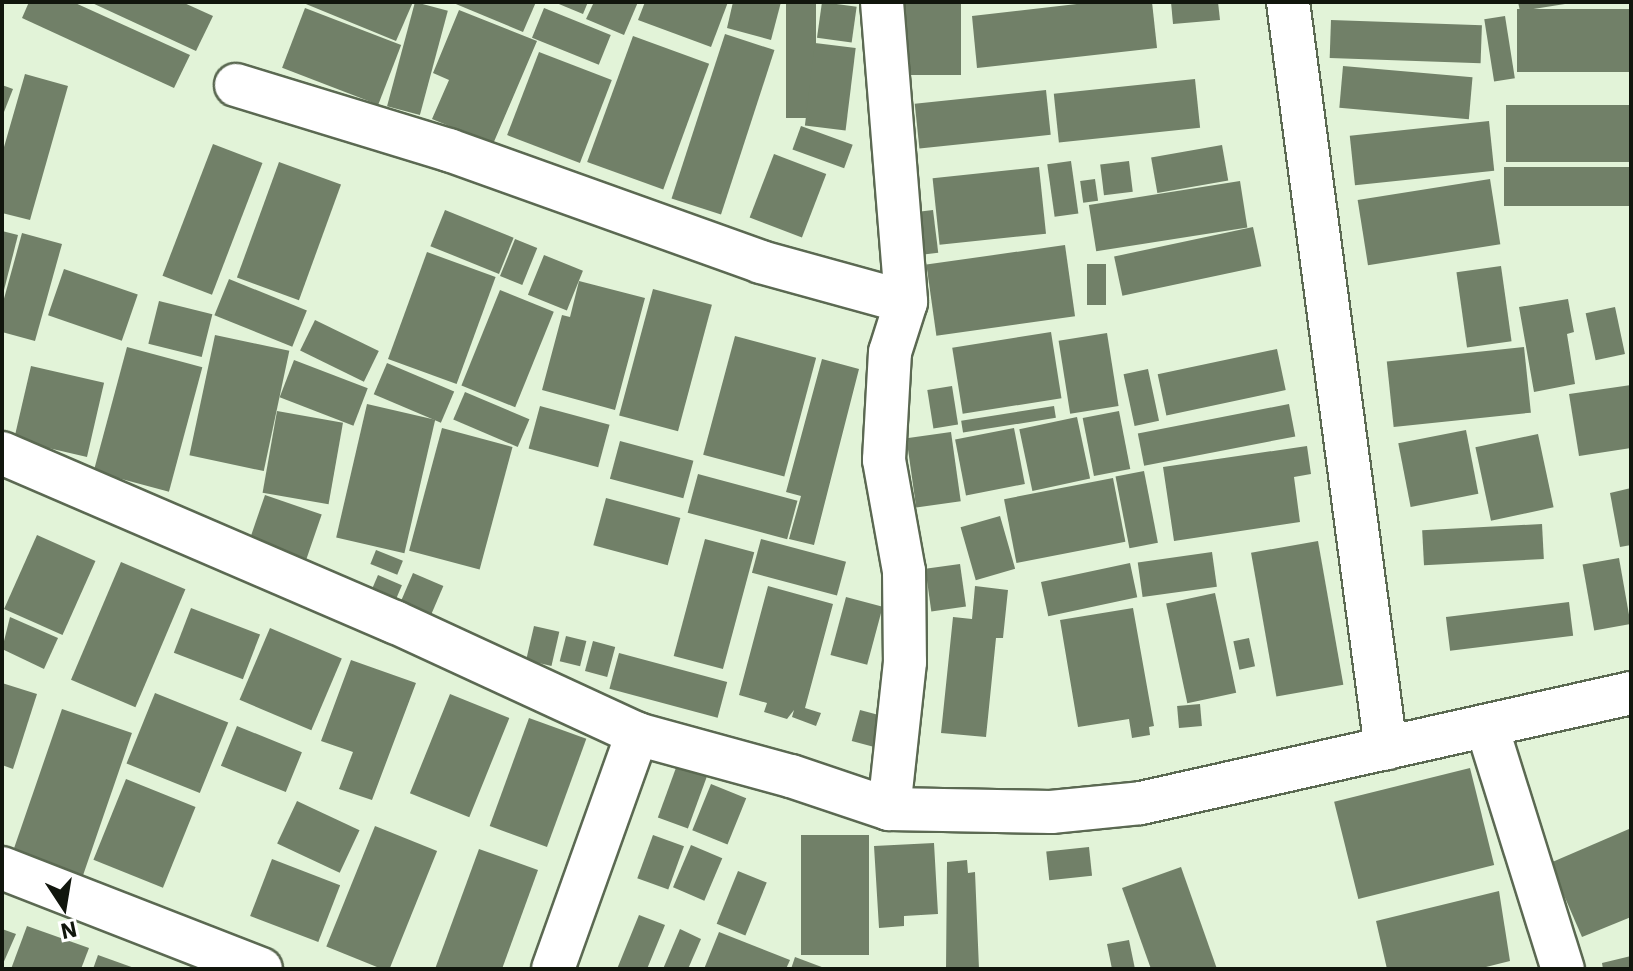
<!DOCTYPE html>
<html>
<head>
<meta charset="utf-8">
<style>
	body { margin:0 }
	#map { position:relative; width:1633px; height:971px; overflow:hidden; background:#e2f3d8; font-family:"IBM Plex Sans",sans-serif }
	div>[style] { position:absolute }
	.building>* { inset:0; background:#718068; transform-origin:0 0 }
	.roads { filter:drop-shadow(2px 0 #5b6952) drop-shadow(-2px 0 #5b6952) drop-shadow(0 2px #5b6952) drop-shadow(0 -2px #5b6952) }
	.minor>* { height:42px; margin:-21px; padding:0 21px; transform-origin:21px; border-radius:21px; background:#fff }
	span { translate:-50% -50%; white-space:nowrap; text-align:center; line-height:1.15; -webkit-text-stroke:6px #fff; paint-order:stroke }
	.frame { position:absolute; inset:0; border:4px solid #11160d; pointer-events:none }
	.north { position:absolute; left:24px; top:867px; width:80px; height:80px; -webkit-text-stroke:6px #fff; paint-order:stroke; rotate:168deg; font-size:22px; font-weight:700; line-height:32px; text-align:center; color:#11160d }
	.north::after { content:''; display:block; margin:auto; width:28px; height:36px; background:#11160d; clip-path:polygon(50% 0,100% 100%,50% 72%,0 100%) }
</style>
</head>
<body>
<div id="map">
	<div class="building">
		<i style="clip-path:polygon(29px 2px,73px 2px,190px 55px,174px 88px,22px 18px)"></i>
		<i style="clip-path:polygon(90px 2px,182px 2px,213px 16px,196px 51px)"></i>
		<i style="clip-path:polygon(301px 2px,413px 2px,396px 41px)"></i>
		<i style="left:415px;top:2px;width:34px;height:108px;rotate:15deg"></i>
		<i style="clip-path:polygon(451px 2px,536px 2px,523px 32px)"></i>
		<i style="clip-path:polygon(554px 2px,588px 2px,583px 14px)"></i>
		<i style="clip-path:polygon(594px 2px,638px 2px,624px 35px,586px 19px)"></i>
		<i style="clip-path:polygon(645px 2px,728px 2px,711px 47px,638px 20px)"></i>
		<i style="clip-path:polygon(733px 2px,781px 2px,771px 40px,727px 28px)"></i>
		<i style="left:786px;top:2px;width:30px;height:116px"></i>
		<i style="left:822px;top:2px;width:35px;height:36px;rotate:8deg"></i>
		<i style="left:902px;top:2px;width:59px;height:73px"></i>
		<i style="clip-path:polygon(1094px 2px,1152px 2px,1157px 48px,977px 68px,972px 16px)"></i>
		<i style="clip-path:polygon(1171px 2px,1218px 2px,1220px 20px,1173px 24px)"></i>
		<i style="clip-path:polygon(1518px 2px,1565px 2px,1565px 4px,1520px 11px)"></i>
		<i style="left:305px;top:8px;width:103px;height:64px;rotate:21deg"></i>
		<i style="left:544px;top:8px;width:72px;height:32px;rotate:22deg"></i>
		<i style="left:1631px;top:9px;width:63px;height:114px;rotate:90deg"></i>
		<i style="clip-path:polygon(459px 10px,537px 41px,493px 144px,432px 119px,449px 80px,433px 73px)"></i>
		<i style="left:1505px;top:16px;width:63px;height:21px;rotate:81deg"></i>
		<i style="left:1331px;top:20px;width:151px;height:38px;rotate:2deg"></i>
		<i style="left:725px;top:34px;width:52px;height:173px;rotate:18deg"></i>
		<i style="left:633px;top:36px;width:81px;height:134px;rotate:20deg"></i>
		<i style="left:815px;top:43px;width:41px;height:83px;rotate:7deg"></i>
		<i style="left:539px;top:52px;width:78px;height:89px;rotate:21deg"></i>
		<i style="left:1343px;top:66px;width:130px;height:42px;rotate:5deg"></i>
		<i style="clip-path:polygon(25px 74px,68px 86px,30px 220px,2px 213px,2px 154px)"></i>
		<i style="left:1195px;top:79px;width:49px;height:142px;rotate:84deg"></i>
		<i style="clip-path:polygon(2px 85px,13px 89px,2px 117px)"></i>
		<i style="left:1046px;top:90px;width:45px;height:132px;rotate:84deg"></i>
		<i style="left:1631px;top:105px;width:57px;height:125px;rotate:90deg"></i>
		<i style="left:1489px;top:121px;width:50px;height:140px;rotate:84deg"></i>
		<i style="left:801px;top:126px;width:55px;height:25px;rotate:20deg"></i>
		<i style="left:213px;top:144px;width:53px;height:141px;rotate:21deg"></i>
		<i style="left:1222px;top:145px;width:36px;height:72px;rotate:80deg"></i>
		<i style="left:774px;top:154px;width:56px;height:68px;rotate:21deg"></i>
		<i style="left:1071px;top:161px;width:53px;height:24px;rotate:82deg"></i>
		<i style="left:1129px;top:161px;width:31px;height:29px;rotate:83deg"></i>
		<i style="left:279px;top:162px;width:66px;height:123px;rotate:20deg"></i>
		<i style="left:1039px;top:167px;width:67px;height:107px;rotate:84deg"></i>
		<i style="left:1631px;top:167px;width:39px;height:127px;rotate:90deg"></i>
		<i style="left:1095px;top:179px;width:22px;height:15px;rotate:82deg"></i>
		<i style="left:1490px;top:179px;width:66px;height:134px;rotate:81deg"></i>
		<i style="left:1240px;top:181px;width:47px;height:153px;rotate:81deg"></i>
		<i style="left:445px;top:210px;width:74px;height:39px;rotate:22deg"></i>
		<i style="left:933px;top:210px;width:43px;height:25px;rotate:83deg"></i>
		<i style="left:1253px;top:227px;width:40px;height:142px;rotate:78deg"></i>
		<i style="clip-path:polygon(2px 231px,18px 235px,3px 294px,2px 294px)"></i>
		<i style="clip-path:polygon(22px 233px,62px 244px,35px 341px,2px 332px,2px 306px)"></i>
		<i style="left:515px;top:239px;width:24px;height:40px;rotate:22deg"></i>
		<i style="left:1065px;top:245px;width:72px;height:140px;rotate:82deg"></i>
		<i style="left:427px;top:252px;width:73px;height:114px;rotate:20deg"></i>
		<i style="left:544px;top:255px;width:42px;height:43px;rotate:22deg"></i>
		<i style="left:1087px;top:264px;width:19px;height:41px"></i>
		<i style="left:1501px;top:266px;width:76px;height:45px;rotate:82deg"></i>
		<i style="left:64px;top:269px;width:78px;height:49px;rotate:19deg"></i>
		<i style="left:229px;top:279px;width:84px;height:39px;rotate:22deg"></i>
		<i style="clip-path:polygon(579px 281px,645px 298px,615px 410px,542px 390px,562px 315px,570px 317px)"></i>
		<i style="left:653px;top:289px;width:61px;height:131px;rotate:15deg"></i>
		<i style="left:500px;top:290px;width:58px;height:103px;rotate:22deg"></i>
		<i style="clip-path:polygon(1568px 299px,1574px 332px,1567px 334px,1575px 384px,1534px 392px,1519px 307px)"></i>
		<i style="left:159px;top:301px;width:55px;height:44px;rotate:14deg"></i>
		<i style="left:1615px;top:307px;width:48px;height:30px;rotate:78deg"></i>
		<i style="left:315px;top:320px;width:71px;height:34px;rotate:26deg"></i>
		<i style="left:1051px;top:332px;width:67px;height:100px;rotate:81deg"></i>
		<i style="left:1107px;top:333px;width:74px;height:49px;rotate:81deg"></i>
		<i style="left:215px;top:335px;width:76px;height:123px;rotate:12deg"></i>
		<i style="left:735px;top:336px;width:84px;height:123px;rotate:15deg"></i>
		<i style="left:127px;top:347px;width:78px;height:129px;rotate:15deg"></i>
		<i style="left:1524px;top:347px;width:66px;height:138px;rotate:84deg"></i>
		<i style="left:1277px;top:349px;width:42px;height:122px;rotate:78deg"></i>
		<i style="clip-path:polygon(822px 359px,859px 369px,814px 545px,789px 539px,801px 496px,786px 492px)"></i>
		<i style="left:294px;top:360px;width:79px;height:40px;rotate:21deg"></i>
		<i style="left:387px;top:363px;width:73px;height:34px;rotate:23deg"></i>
		<i style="left:31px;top:366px;width:75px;height:76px;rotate:13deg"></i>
		<i style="left:1148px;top:369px;width:53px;height:25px;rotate:78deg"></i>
		<i style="clip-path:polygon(1631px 385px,1631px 448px,1579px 456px,1569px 394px)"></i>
		<i style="left:952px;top:386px;width:39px;height:25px;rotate:81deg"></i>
		<i style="left:465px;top:392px;width:70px;height:30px;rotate:23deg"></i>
		<i style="left:367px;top:404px;width:70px;height:137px;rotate:13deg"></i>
		<i style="left:1289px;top:404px;width:33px;height:154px;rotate:79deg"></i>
		<i style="left:540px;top:406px;width:72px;height:44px;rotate:15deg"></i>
		<i style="left:1054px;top:406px;width:12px;height:94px;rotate:81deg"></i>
		<i style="left:277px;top:411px;width:67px;height:83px;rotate:10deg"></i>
		<i style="left:1119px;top:411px;width:59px;height:37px;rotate:79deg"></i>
		<i style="left:1077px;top:417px;width:63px;height:59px;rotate:78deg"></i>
		<i style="left:442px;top:428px;width:73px;height:127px;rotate:15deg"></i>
		<i style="left:1014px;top:428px;width:57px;height:60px;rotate:79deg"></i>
		<i style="left:1466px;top:430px;width:65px;height:69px;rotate:79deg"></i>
		<i style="left:951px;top:432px;width:70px;height:45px;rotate:82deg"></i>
		<i style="left:1538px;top:434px;width:75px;height:64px;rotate:78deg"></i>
		<i style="left:620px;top:441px;width:76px;height:39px;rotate:15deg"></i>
		<i style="clip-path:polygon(1307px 446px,1311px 474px,1294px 477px,1300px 522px,1174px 541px,1163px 467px)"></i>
		<i style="left:1144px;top:471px;width:73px;height:29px;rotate:79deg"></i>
		<i style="left:698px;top:474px;width:103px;height:40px;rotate:15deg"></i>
		<i style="left:1113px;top:478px;width:65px;height:111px;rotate:79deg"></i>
		<i style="clip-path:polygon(1631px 488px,1631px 545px,1620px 547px,1610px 493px)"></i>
		<i style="left:265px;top:495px;width:60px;height:48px;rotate:19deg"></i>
		<i style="left:606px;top:498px;width:77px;height:49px;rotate:15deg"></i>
		<i style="left:1000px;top:516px;width:55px;height:41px;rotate:74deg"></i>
		<i style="left:1542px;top:524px;width:35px;height:120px;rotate:87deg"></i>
		<i style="left:37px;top:535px;width:64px;height:81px;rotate:24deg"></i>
		<i style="left:705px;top:539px;width:51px;height:121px;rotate:15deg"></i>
		<i style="left:761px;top:539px;width:88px;height:35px;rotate:15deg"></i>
		<i style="left:1318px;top:541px;width:146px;height:68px;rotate:80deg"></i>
		<i style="left:376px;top:550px;width:29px;height:15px;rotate:22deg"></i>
		<i style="left:1212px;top:552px;width:35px;height:75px;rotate:82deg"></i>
		<i style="left:1619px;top:558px;width:67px;height:37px;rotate:80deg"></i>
		<i style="left:121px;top:562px;width:70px;height:128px;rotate:23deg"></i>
		<i style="left:1130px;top:563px;width:35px;height:91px;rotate:78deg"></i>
		<i style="left:960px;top:564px;width:43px;height:35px;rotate:82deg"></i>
		<i style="left:413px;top:573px;width:33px;height:30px;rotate:23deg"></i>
		<i style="left:378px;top:575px;width:26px;height:18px;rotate:23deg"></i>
		<i style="clip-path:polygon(768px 586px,833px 604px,805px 708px,821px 713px,816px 726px,792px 717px,794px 710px,787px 719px,764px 712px,767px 703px,739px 695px)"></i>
		<i style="clip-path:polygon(975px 586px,1008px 590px,1003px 638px,996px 638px,986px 737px,941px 733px,953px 617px,972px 619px)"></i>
		<i style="left:1215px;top:593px;width:102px;height:50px;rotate:78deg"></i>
		<i style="left:846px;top:597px;width:38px;height:60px;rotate:15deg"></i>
		<i style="left:1569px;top:602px;width:34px;height:124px;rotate:83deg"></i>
		<i style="left:191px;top:608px;width:74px;height:48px;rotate:21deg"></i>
		<i style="clip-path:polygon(1133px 608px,1154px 726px,1149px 727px,1150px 735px,1132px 738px,1129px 719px,1078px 727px,1060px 620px)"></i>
		<i style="clip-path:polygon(10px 617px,58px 638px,44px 669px,2px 649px)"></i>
		<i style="left:534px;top:626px;width:26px;height:35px;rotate:13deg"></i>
		<i style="left:270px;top:628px;width:78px;height:78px;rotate:23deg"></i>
		<i style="left:566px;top:636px;width:21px;height:26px;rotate:14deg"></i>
		<i style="left:1249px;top:638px;width:29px;height:16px;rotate:78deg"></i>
		<i style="left:593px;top:641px;width:23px;height:31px;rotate:15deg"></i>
		<i style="left:619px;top:653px;width:112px;height:37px;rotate:15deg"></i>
		<i style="clip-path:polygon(351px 660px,416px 683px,372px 800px,339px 789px,353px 752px,321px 741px)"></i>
		<i style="clip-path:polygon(2px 683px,37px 694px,13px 769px,2px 765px)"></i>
		<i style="left:155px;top:693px;width:79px;height:76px;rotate:22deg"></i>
		<i style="left:450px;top:694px;width:64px;height:107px;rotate:22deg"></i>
		<i style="left:1200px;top:704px;width:22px;height:23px;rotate:85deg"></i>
		<i style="left:62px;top:709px;width:74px;height:159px;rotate:19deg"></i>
		<i style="left:860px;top:710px;width:35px;height:32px;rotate:15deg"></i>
		<i style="left:529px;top:718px;width:61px;height:115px;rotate:20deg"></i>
		<i style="left:237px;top:726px;width:70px;height:43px;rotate:22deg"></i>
		<i style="left:677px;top:765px;width:32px;height:56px;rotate:20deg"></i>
		<i style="left:1470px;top:768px;width:100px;height:140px;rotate:76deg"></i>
		<i style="left:126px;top:779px;width:75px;height:87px;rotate:22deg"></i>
		<i style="left:711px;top:784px;width:38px;height:50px;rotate:22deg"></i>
		<i style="left:297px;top:801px;width:69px;height:47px;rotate:25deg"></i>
		<i style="left:375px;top:826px;width:67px;height:130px;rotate:22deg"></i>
		<i style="clip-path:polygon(1629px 829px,1631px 917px,1582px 937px,1550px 863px)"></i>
		<i style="left:653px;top:835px;width:33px;height:46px;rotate:20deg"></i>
		<i style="left:801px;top:835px;width:68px;height:120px"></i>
		<i style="clip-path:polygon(934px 843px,938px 914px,904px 916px,904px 926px,879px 928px,874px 846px)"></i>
		<i style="left:691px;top:845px;width:34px;height:46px;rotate:23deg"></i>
		<i style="left:1089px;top:847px;width:29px;height:43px;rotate:84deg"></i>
		<i style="clip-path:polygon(479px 849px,538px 870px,502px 969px,435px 969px)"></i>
		<i style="left:272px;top:859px;width:73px;height:61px;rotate:21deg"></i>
		<i style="clip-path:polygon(967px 860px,968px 873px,975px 872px,979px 969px,946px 969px,947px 862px)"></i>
		<i style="clip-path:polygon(1181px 867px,1217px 969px,1151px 969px,1122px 888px)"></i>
		<i style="left:738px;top:871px;width:31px;height:57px;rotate:22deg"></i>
		<i style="clip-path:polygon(1499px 891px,1510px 961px,1478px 969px,1387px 969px,1376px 921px)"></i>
		<i style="clip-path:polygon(639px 915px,665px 925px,647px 969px,617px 969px)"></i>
		<i style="clip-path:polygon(27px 926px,89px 948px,81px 969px,11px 969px)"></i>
		<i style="clip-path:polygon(2px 929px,16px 934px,2px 966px)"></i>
		<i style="clip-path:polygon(680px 929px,701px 939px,688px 969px,663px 969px)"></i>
		<i style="clip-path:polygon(719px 932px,790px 960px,786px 969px,704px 969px)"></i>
		<i style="clip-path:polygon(1129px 940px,1135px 969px,1112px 969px,1107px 944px)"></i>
		<i style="clip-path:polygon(98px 955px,137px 969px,93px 969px)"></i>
		<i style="clip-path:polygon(1631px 956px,1631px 969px,1603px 969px,1602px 963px)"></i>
		<i style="clip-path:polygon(795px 957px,827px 969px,791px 969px)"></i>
	</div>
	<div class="roads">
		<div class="minor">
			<i style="left:882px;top:2px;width:301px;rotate:85.4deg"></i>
			<i style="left:906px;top:302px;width:52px;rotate:107.7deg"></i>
			<i style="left:890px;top:352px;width:108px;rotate:93.2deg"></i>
			<i style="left:884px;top:460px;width:113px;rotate:79.8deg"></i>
			<i style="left:904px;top:571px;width:91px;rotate:89.4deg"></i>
			<i style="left:905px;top:662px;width:148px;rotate:96.2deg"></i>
			<i style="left:1288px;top:2px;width:753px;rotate:82.53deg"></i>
			<i style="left:236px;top:85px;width:223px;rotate:17deg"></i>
			<i style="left:449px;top:150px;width:331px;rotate:19.7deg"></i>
			<i style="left:761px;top:262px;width:150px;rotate:15.4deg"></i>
			<i style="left:2px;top:453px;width:428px;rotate:23.3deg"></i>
			<i style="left:395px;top:622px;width:267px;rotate:24.8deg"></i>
			<i style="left:637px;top:734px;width:160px;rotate:15.3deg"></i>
			<i style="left:791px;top:776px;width:103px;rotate:18.6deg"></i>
			<i style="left:889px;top:809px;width:162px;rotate:1.1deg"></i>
			<i style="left:1051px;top:812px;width:90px;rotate:-5.7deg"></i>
			<i style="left:1141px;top:803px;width:502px;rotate:-12.65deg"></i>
			<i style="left:1487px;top:727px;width:254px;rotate:72.6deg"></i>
			<i style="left:2px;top:868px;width:278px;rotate:21.3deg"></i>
			<i style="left:553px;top:969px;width:250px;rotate:-70.3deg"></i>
		</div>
	</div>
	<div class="frame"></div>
	<div class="north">N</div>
</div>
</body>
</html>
